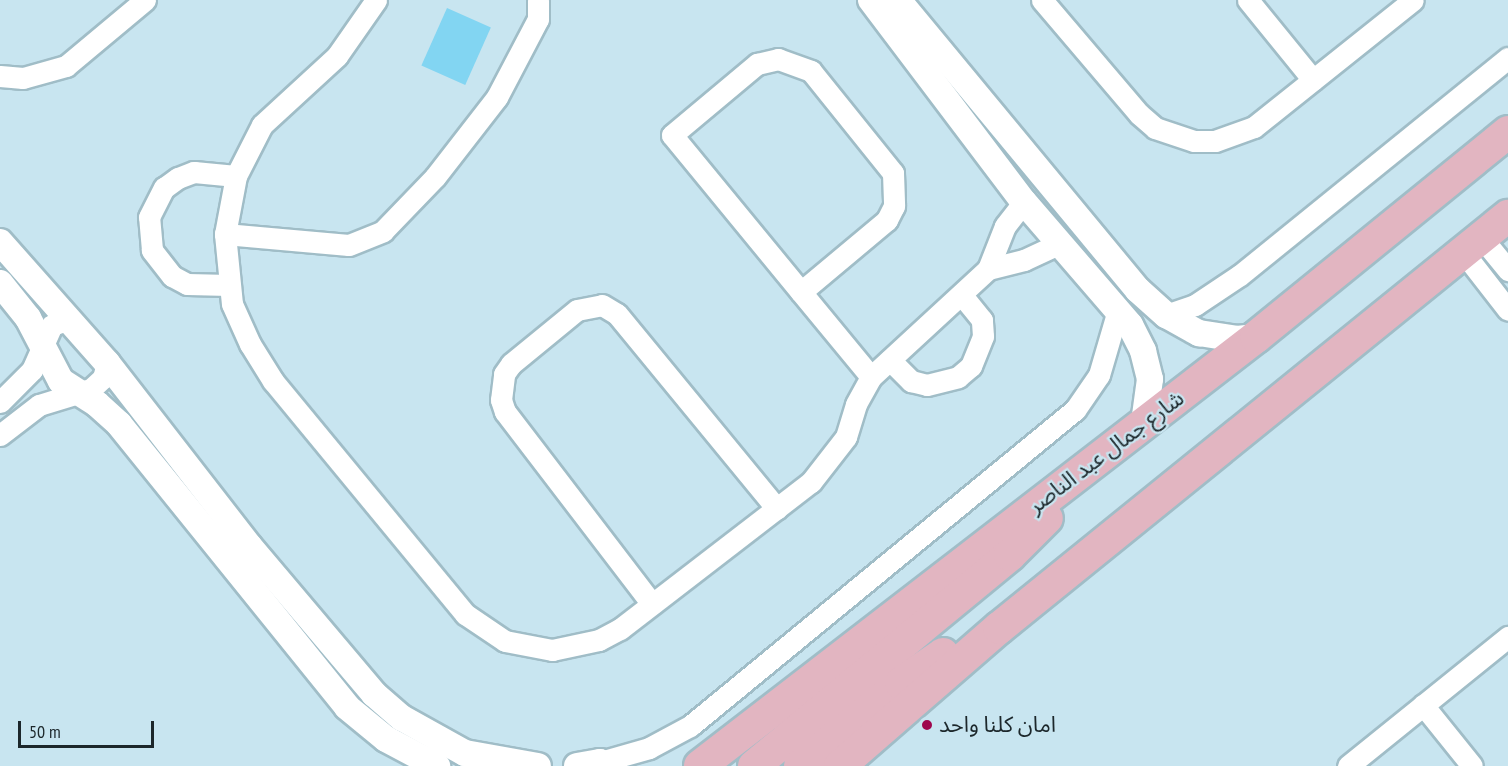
<!DOCTYPE html>
<html>
<head>
<meta charset="utf-8">
<style>
	body { margin:0 }
	#map { position:relative; width:1508px; height:766px; overflow:hidden; background:#c8e5f0; font-family:"PT Sans Narrow","Noto Sans Arabic",sans-serif }
	div>[style] { position:absolute }
	.building>* { inset:0; background:#82d5f2; transform-origin:0 0 }
	.roads { filter:drop-shadow(2px 0 #a0bdc7) drop-shadow(-2px 0 #a0bdc7) drop-shadow(0 2px #a0bdc7) drop-shadow(0 -2px #a0bdc7) }
	.minor>* { height:21px; margin:-10.5px; padding:0 10.5px; transform-origin:10.5px; border-radius:10.5px; background:#fff }
	.tertiary>* { height:26px; margin:-13px; padding:0 13px; transform-origin:13px; border-radius:13px; background:#fff }
	.primary>* { height:32px; margin:-16px; padding:0 16px; transform-origin:16px; border-radius:16px; background:#e2b5c1 }
	.dots>* { width:16px; height:16px; translate:-50% -50%; box-sizing:border-box; border:3px solid #c8e5f0; border-radius:50% }
	span { translate:-50% -50%; white-space:nowrap; text-align:center; line-height:1.15; -webkit-text-stroke:4.5px #c8e5f0; paint-order:stroke }
	.street-label { font-size:22px; color:#1c272b }
	.poi-label { font-size:22px; color:#1c272b }
	.left { translate:0 -50%; text-align:left }
	.scale { position:absolute; left:18px; top:721px; width:136px; height:27px; box-sizing:border-box; border:3px solid #1c272b; border-top:0; padding-left:8px; font-size:18px; line-height:21px; white-space:nowrap; color:#1c272b; -webkit-text-stroke:4px #c8e5f0; paint-order:stroke }
</style>
</head>
<body>
<div id="map">
	<div class="building">
		<i style="left:447px;top:8px;width:48px;height:63px;rotate:24deg"></i>
	</div>
	<div class="roads">
		<div class="minor">
			<i style="left:376px;top:0;width:68px;rotate:124.9deg"></i>
			<i style="left:337px;top:56px;width:102px;rotate:137.4deg"></i>
			<i style="left:262px;top:125px;width:57px;rotate:117deg"></i>
			<i style="left:236px;top:176px;width:59px;rotate:100.7deg"></i>
			<i style="left:225px;top:234px;width:70px;rotate:84.3deg"></i>
			<i style="left:232px;top:304px;width:44px;rotate:65.8deg"></i>
			<i style="left:250px;top:344px;width:44px;rotate:58.1deg"></i>
			<i style="left:273px;top:381px;width:302px;rotate:50.5deg"></i>
			<i style="left:465px;top:614px;width:48px;rotate:34deg"></i>
			<i style="left:505px;top:641px;width:48px;rotate:10.8deg"></i>
			<i style="left:552px;top:650px;width:48px;rotate:-12deg"></i>
			<i style="left:599px;top:640px;width:24px;rotate:-28deg"></i>
			<i style="left:620px;top:629px;width:241px;rotate:-37.6deg"></i>
			<i style="left:811px;top:482px;width:57px;rotate:-52.1deg"></i>
			<i style="left:846px;top:437px;width:34px;rotate:-73deg"></i>
			<i style="left:856px;top:404px;width:31px;rotate:-61deg"></i>
			<i style="left:871px;top:377px;width:159px;rotate:-42.7deg"></i>
			<i style="left:988px;top:269px;width:46px;rotate:-68.4deg"></i>
			<i style="left:1005px;top:226px;width:31px;rotate:-52deg"></i>
			<i style="left:1042px;top:0;width:150px;rotate:49.6deg"></i>
			<i style="left:1139px;top:114px;width:21px;rotate:41deg"></i>
			<i style="left:1155px;top:128px;width:41px;rotate:18.4deg"></i>
			<i style="left:1194px;top:141px;width:21px"></i>
			<i style="left:1215px;top:141px;width:41px;rotate:-19.7deg"></i>
			<i style="left:1254px;top:127px;width:203px;rotate:-38.6deg"></i>
			<i style="left:1248px;top:0;width:103px;rotate:50.9deg"></i>
			<i style="left:0;top:76px;width:23px;rotate:5deg"></i>
			<i style="left:23px;top:78px;width:45px;rotate:-15.6deg"></i>
			<i style="left:66px;top:66px;width:103px;rotate:-39.9deg"></i>
			<i style="left:225px;top:234px;width:124px;rotate:5.1deg"></i>
			<i style="left:349px;top:245px;width:37px;rotate:-22deg"></i>
			<i style="left:383px;top:231px;width:75px;rotate:-46.1deg"></i>
			<i style="left:435px;top:177px;width:101px;rotate:-52.2deg"></i>
			<i style="left:497px;top:97px;width:88px;rotate:-62.3deg"></i>
			<i style="left:538px;top:19px;width:19px;rotate:-90deg"></i>
			<i style="left:1481px;top:237px;width:43px;rotate:50.7deg"></i>
			<i style="left:1463px;top:252px;width:73px;rotate:52.2deg"></i>
			<i style="left:988px;top:269px;width:37px;rotate:-14deg"></i>
			<i style="left:1024px;top:260px;width:38px;rotate:-25deg"></i>
			<i style="left:229px;top:285px;width:42px;rotate:-178.6deg"></i>
			<i style="left:187px;top:284px;width:17px;rotate:-152deg"></i>
			<i style="left:172px;top:276px;width:33px;rotate:-128deg"></i>
			<i style="left:152px;top:250px;width:33px;rotate:-95deg"></i>
			<i style="left:149px;top:217px;width:33px;rotate:-63deg"></i>
			<i style="left:164px;top:188px;width:17px;rotate:-36deg"></i>
			<i style="left:178px;top:178px;width:17px;rotate:-21deg"></i>
			<i style="left:194px;top:172px;width:42px;rotate:5.4deg"></i>
			<i style="left:801px;top:292px;width:203px;rotate:-129.4deg"></i>
			<i style="left:672px;top:135px;width:111px;rotate:-39.9deg"></i>
			<i style="left:757px;top:64px;width:22px;rotate:-13deg"></i>
			<i style="left:778px;top:59px;width:35px;rotate:20deg"></i>
			<i style="left:811px;top:71px;width:131px;rotate:51.2deg"></i>
			<i style="left:893px;top:173px;width:33px;rotate:88deg"></i>
			<i style="left:894px;top:206px;width:16px;rotate:117deg"></i>
			<i style="left:887px;top:220px;width:112px;rotate:140.1deg"></i>
			<i style="left:801px;top:292px;width:110px;rotate:50.5deg"></i>
			<i style="left:1166px;top:315px;width:31px;rotate:-19deg"></i>
			<i style="left:1195px;top:305px;width:54px;rotate:-33.7deg"></i>
			<i style="left:1240px;top:275px;width:345px;rotate:-39deg"></i>
			<i style="left:890px;top:360px;width:30px;rotate:45deg"></i>
			<i style="left:911px;top:381px;width:16px;rotate:14deg"></i>
			<i style="left:927px;top:385px;width:32px;rotate:-14deg"></i>
			<i style="left:958px;top:377px;width:17px;rotate:-40deg"></i>
			<i style="left:971px;top:366px;width:32px;rotate:-68deg"></i>
			<i style="left:983px;top:336px;width:16px;rotate:-94deg"></i>
			<i style="left:982px;top:320px;width:33px;rotate:-129deg"></i>
			<i style="left:0;top:402px;width:45px;rotate:-45deg"></i>
			<i style="left:32px;top:370px;width:49px;rotate:-66deg"></i>
			<i style="left:52px;top:325px;width:18px;rotate:-19deg"></i>
			<i style="left:0;top:435px;width:49px;rotate:-37.6deg"></i>
			<i style="left:39px;top:405px;width:54px;rotate:-17.1deg"></i>
			<i style="left:91px;top:389px;width:16px;rotate:-43deg"></i>
			<i style="left:103px;top:378px;width:16px;rotate:-75deg"></i>
			<i style="left:652px;top:604px;width:242px;rotate:-127.4deg"></i>
			<i style="left:505px;top:412px;width:13px;rotate:-108deg"></i>
			<i style="left:501px;top:400px;width:26px;rotate:-83deg"></i>
			<i style="left:504px;top:374px;width:12px;rotate:-55deg"></i>
			<i style="left:511px;top:364px;width:85px;rotate:-39.3deg"></i>
			<i style="left:577px;top:310px;width:25px;rotate:-11deg"></i>
			<i style="left:602px;top:305px;width:17px;rotate:31deg"></i>
			<i style="left:617px;top:314px;width:252px;rotate:50.6deg"></i>
			<i style="left:1423px;top:705px;width:78px;rotate:51.2deg"></i>
			<i style="left:600px;top:762px;width:51px;rotate:-15.9deg"></i>
			<i style="left:649px;top:748px;width:47px;rotate:-28.2deg"></i>
			<i style="left:690px;top:726px;width:498px;rotate:-39.4deg"></i>
			<i style="left:1075px;top:410px;width:42px;rotate:-55.6deg"></i>
			<i style="left:1099px;top:375px;width:68px;rotate:-73.7deg"></i>
			<i style="left:1348px;top:766px;width:206px;rotate:-38.9deg"></i>
		</div>
		<div class="tertiary">
			<i style="left:871px;top:0;width:253px;rotate:52.9deg"></i>
			<i style="left:1024px;top:202px;width:162px;rotate:49.2deg"></i>
			<i style="left:1130px;top:325px;width:29px;rotate:63deg"></i>
			<i style="left:1143px;top:351px;width:29px;rotate:76deg"></i>
			<i style="left:1150px;top:379px;width:44px;rotate:97.8deg"></i>
			<i style="left:898px;top:0;width:376px;rotate:50.4deg"></i>
			<i style="left:1138px;top:290px;width:38px;rotate:42deg"></i>
			<i style="left:1166px;top:315px;width:38px;rotate:29deg"></i>
			<i style="left:1199px;top:333px;width:38px;rotate:9deg"></i>
			<i style="left:1237px;top:339px;width:19px;rotate:-6deg"></i>
			<i style="left:0;top:242px;width:162px;rotate:48.5deg"></i>
			<i style="left:107px;top:363px;width:232px;rotate:52.2deg"></i>
			<i style="left:249px;top:546px;width:194px;rotate:49.8deg"></i>
			<i style="left:374px;top:694px;width:37px;rotate:41deg"></i>
			<i style="left:402px;top:718px;width:72px;rotate:29.1deg"></i>
			<i style="left:465px;top:753px;width:74px;rotate:10.1deg"></i>
			<i style="left:0;top:283px;width:45px;rotate:51.3deg"></i>
			<i style="left:28px;top:318px;width:71px;rotate:62.4deg"></i>
			<i style="left:61px;top:381px;width:43px;rotate:32.6deg"></i>
			<i style="left:97px;top:404px;width:30px;rotate:42deg"></i>
			<i style="left:119px;top:424px;width:363px;rotate:51.1deg"></i>
			<i style="left:347px;top:707px;width:50px;rotate:39.4deg"></i>
			<i style="left:386px;top:739px;width:58px;rotate:27.9deg"></i>
			<i style="left:577px;top:766px;width:23px;rotate:-10deg"></i>
			<i style="left:600px;top:762px;width:7px;rotate:34deg"></i>
		</div>
		<div class="primary">
			<i style="left:700px;top:766px;width:702px;rotate:-37.65deg"></i>
			<i style="left:1256px;top:337px;width:325px;rotate:-39.1deg"></i>
			<i style="left:754px;top:766px;width:332px;rotate:-39.5deg"></i>
			<i style="left:1010px;top:555px;width:52px;rotate:-45deg"></i>
			<i style="left:800px;top:766px;width:131px;rotate:-39.4deg"></i>
			<i style="left:901px;top:683px;width:51px;rotate:-34.6deg"></i>
			<i style="left:840px;top:766px;width:211px;rotate:-41deg"></i>
			<i style="left:999px;top:628px;width:655px;rotate:-38.99deg"></i>
		</div>
	</div>
	<div class="dots">
		<i style="left:927px;top:725px;background:#9e064d"></i>
	</div>
	<div class="street-label">
		<span style="left:1106px;top:452px;rotate:-37deg">شارع جمال عبد الناصر</span>
	</div>
	<div class="poi-label">
		<span class="left" style="left:939px;top:725px">امان كلنا واحد</span>
	</div>
	<div class="scale">50 m</div>
</div>
</body>
</html>
